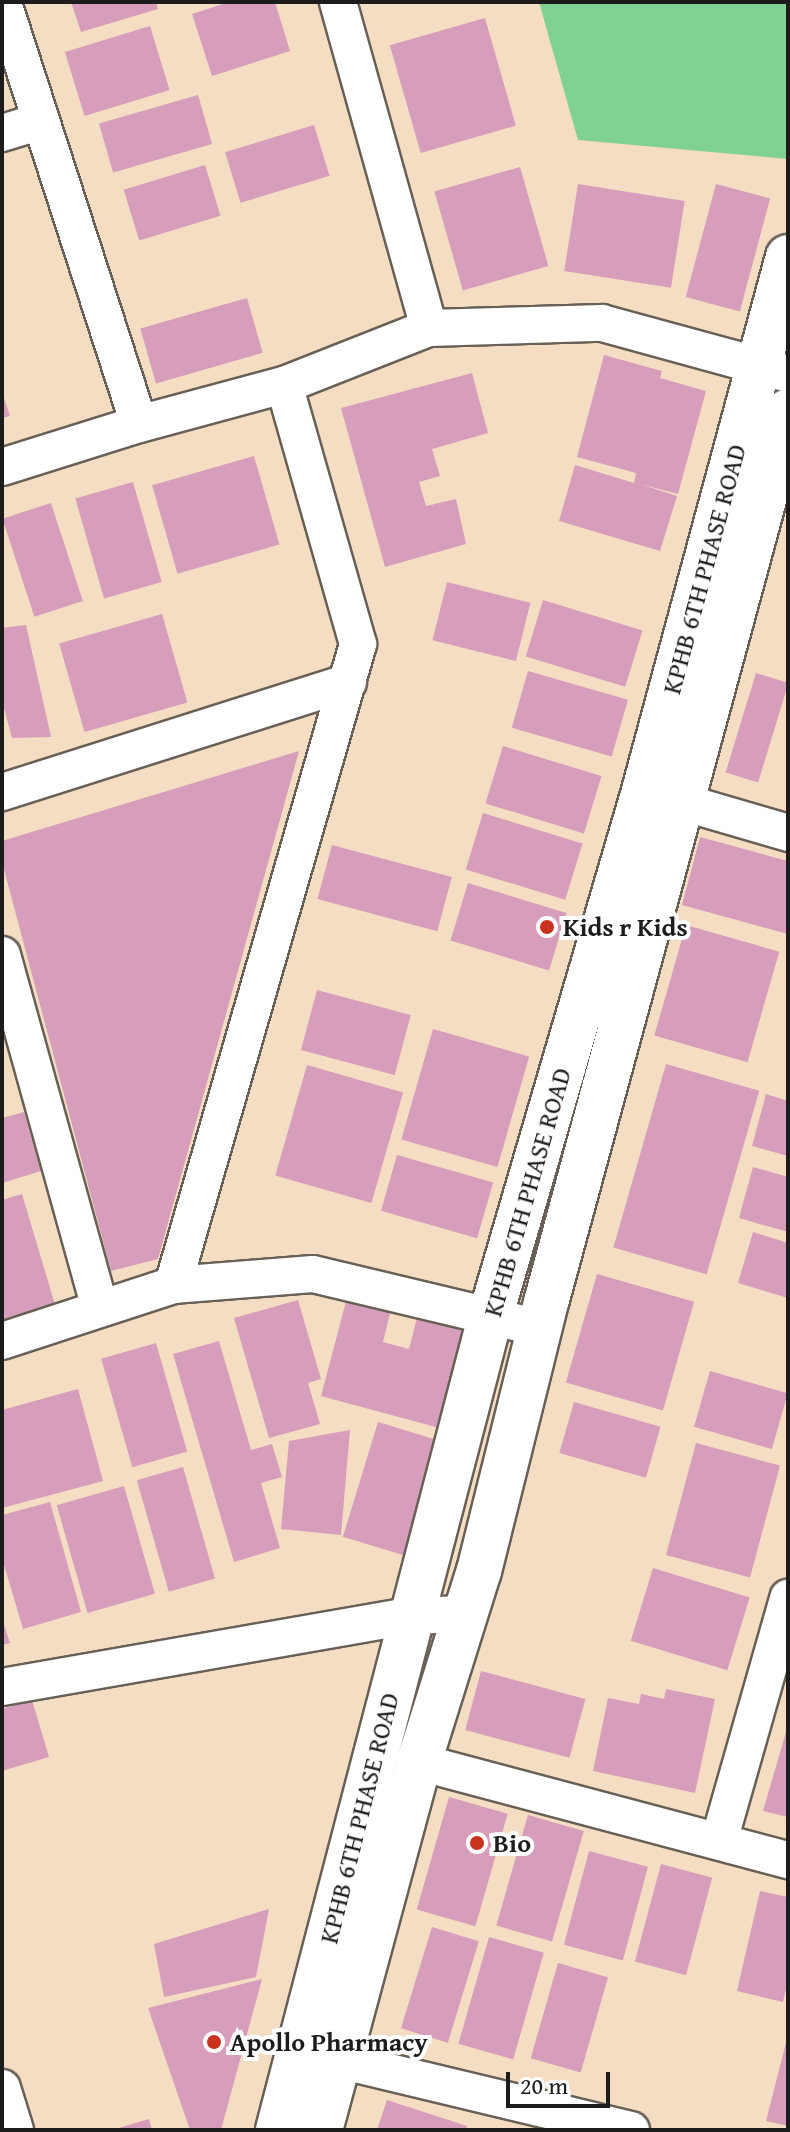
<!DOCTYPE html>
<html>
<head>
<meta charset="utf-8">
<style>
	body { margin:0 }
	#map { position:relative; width:790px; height:2132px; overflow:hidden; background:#f4ddc2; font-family:"Gentium Book Plus",serif }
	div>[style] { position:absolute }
	.green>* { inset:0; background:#81d192 }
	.building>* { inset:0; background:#d69ebb; transform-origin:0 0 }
	.roads { filter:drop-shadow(2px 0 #686056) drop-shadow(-2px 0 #686056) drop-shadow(0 2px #686056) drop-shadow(0 -2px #686056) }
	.minor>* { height:36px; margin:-18px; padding:0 18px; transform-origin:18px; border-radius:18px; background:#fff }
	.tertiary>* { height:44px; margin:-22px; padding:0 22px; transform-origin:22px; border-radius:22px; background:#fff }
	.dots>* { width:22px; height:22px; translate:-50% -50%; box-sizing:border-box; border:4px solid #fff; border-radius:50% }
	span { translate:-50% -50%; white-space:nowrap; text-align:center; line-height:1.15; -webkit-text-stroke:8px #fff; paint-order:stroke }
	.street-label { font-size:26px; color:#1c1c1c }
	.poi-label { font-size:26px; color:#1c1c1c; font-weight:700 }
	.left { translate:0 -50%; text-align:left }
	.frame { position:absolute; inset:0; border:4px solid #1c1c1c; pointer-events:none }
	.scale { position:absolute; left:506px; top:2072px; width:104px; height:36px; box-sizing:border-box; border:4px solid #1c1c1c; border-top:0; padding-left:10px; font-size:24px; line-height:28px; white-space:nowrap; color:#1c1c1c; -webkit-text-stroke:6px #fff; paint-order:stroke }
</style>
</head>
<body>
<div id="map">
	<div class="green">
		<i style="clip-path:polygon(539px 2px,788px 2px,788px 159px,578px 140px)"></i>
	</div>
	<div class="building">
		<i style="clip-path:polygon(71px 2px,156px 2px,158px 9px,81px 32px)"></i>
		<i style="clip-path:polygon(229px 2px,275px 2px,290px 51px,212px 76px,192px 14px)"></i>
		<i style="left:485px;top:18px;width:112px;height:99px;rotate:74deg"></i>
		<i style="left:150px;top:26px;width:67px;height:89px;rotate:73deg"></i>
		<i style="left:198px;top:95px;width:51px;height:103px;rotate:74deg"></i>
		<i style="left:314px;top:125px;width:53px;height:93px;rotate:73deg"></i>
		<i style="left:205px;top:165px;width:53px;height:85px;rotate:73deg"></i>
		<i style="left:520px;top:167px;width:103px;height:89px;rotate:74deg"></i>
		<i style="left:578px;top:184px;width:108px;height:88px;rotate:9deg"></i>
		<i style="left:716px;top:184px;width:56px;height:117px;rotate:15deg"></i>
		<i style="left:247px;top:298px;width:57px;height:111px;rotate:74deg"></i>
		<i style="clip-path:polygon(604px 355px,662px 371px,660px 378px,706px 391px,678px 494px,640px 484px,677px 496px,660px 551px,559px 521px,575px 465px,634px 483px,636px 473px,577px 457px)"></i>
		<i style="clip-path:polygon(472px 373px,488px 433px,432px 449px,440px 476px,419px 482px,426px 506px,456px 499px,466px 544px,385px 567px,341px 408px)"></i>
		<i style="clip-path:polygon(2px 392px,10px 416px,2px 418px)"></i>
		<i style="left:254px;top:456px;width:92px;height:106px;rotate:74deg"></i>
		<i style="left:133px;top:482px;width:104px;height:60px;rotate:74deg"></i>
		<i style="left:51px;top:503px;width:103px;height:51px;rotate:72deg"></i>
		<i style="left:447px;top:582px;width:86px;height:60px;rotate:14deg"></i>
		<i style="left:543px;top:600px;width:104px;height:59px;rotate:17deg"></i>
		<i style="left:162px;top:614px;width:92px;height:107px;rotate:74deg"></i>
		<i style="clip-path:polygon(26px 625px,51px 737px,12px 738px,2px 700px,2px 628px)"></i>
		<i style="left:528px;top:671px;width:104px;height:59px;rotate:16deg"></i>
		<i style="left:756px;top:673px;width:34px;height:104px;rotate:17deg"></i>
		<i style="left:503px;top:746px;width:103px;height:60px;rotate:17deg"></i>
		<i style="clip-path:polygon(299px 751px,158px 1259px,111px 1271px,2px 862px,2px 841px)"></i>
		<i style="left:483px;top:813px;width:104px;height:59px;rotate:17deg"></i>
		<i style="clip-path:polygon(700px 837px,788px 861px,788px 934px,682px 905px)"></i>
		<i style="left:332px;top:845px;width:124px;height:56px;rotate:15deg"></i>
		<i style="left:468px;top:883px;width:103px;height:60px;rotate:17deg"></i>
		<i style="left:686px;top:925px;width:97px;height:115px;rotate:16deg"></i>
		<i style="left:317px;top:990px;width:97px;height:62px;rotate:15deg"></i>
		<i style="left:433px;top:1029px;width:100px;height:115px;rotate:16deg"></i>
		<i style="left:666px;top:1064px;width:97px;height:191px;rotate:16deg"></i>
		<i style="left:307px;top:1065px;width:100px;height:115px;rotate:16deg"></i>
		<i style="clip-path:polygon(766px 1094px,788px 1101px,788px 1156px,752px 1146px)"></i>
		<i style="clip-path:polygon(24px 1112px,41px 1171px,2px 1183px,2px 1118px)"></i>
		<i style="left:397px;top:1155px;width:100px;height:58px;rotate:16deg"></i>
		<i style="clip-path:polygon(753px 1167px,788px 1177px,788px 1232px,739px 1218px)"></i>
		<i style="clip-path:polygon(22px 1194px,56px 1308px,2px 1324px,2px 1200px)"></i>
		<i style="clip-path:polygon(753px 1232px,788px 1243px,788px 1298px,738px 1283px)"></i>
		<i style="left:597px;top:1274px;width:101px;height:113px;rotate:16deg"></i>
		<i style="clip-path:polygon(348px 1294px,392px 1305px,383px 1342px,409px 1349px,419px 1310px,471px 1324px,443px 1429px,321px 1396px)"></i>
		<i style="clip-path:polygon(298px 1300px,321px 1379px,308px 1383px,320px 1424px,269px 1438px,234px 1318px)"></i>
		<i style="clip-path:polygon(219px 1341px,251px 1450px,272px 1444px,282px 1477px,261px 1483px,280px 1548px,234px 1562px,173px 1354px)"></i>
		<i style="left:156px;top:1343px;width:113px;height:57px;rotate:74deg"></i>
		<i style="left:710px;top:1371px;width:81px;height:58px;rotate:16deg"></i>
		<i style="clip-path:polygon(78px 1389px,103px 1481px,2px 1508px,2px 1410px)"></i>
		<i style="left:574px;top:1402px;width:90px;height:53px;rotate:16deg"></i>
		<i style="left:378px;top:1422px;width:73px;height:120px;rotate:17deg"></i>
		<i style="clip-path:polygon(350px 1430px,341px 1535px,281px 1529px,289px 1441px)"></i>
		<i style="left:696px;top:1443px;width:87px;height:116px;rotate:15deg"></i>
		<i style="left:183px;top:1467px;width:116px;height:48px;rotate:74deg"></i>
		<i style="left:124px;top:1486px;width:112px;height:70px;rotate:74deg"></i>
		<i style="clip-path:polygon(50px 1502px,81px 1612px,23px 1629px,2px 1558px,2px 1515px)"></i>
		<i style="left:653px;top:1568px;width:101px;height:76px;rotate:17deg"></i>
		<i style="clip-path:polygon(2px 1619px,10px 1643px,2px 1645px)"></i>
		<i style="left:481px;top:1671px;width:108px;height:61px;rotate:15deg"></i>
		<i style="clip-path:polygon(666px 1689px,715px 1699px,695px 1793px,593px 1771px,608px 1698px,639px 1704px,641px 1694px,664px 1699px)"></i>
		<i style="clip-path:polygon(32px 1700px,49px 1757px,2px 1771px,2px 1709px)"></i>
		<i style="clip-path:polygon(788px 1725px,788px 1817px,763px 1811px)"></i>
		<i style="left:449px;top:1797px;width:61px;height:117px;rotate:16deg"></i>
		<i style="left:528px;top:1815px;width:58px;height:115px;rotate:16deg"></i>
		<i style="left:589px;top:1851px;width:61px;height:97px;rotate:15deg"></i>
		<i style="left:661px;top:1864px;width:53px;height:101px;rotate:15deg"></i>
		<i style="clip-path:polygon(760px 1891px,788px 1897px,788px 1980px,783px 2002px,737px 1991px)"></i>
		<i style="clip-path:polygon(269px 1909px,256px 1977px,164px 1997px,154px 1944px)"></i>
		<i style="left:432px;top:1927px;width:49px;height:106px;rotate:17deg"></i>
		<i style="left:489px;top:1937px;width:57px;height:111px;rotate:16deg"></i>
		<i style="left:558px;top:1963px;width:52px;height:99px;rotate:16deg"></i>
		<i style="clip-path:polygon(262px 1979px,221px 2130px,190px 2130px,148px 2008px)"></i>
		<i style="clip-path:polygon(788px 2035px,788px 2126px,766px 2121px)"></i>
		<i style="clip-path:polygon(387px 2100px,467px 2126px,466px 2130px,377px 2130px)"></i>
		<i style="clip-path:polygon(149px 2119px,152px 2130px,115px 2130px,115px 2129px)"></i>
	</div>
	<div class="roads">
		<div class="minor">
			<i style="left:338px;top:2px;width:338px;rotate:74.4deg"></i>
			<i style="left:2px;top:133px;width:39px;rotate:-17deg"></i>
			<i style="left:139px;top:424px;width:150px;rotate:-15.1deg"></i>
			<i style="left:284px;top:385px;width:156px;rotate:-21.5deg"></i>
			<i style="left:429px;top:328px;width:173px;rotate:-1.7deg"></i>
			<i style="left:602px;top:323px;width:193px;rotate:15.3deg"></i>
			<i style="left:2px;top:467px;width:144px;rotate:-17.4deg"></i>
			<i style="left:139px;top:424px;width:443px;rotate:-107.9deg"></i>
			<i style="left:2px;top:792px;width:363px;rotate:-17.6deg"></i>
			<i style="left:655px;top:794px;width:139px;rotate:16.3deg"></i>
			<i style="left:2px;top:955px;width:366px;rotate:74.5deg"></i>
			<i style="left:173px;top:1285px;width:667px;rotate:-73.9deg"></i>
			<i style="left:358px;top:644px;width:269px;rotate:-105.9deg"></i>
			<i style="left:2px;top:1341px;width:180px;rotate:-18.1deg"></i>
			<i style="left:173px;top:1285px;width:140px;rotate:-4.5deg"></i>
			<i style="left:313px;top:1274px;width:233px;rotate:13.4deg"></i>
			<i style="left:2px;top:1687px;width:414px;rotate:-9.9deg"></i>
			<i style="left:410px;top:1616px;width:54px;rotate:-2.1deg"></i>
			<i style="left:419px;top:1762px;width:382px;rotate:14.9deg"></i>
			<i style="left:719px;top:1841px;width:253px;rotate:-74.1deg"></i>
			<i style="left:314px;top:2054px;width:326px;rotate:13.5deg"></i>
			<i style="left:2px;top:2088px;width:44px;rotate:72.8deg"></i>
		</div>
		<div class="tertiary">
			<i style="left:278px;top:2130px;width:843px;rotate:-75.37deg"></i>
			<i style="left:491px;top:1314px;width:545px;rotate:-73.69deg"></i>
			<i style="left:644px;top:791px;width:553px;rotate:-74.91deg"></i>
			<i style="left:320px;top:2130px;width:381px;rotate:-74.9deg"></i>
			<i style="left:419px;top:1762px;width:200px;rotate:-72.6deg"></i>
			<i style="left:479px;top:1571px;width:280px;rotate:-76deg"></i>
			<i style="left:547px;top:1299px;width:920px;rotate:-74.82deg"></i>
		</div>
	</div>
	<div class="dots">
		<i style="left:547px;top:927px;background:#c8321e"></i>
		<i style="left:477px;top:1843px;background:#c8321e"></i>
		<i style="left:214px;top:2042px;background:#c8321e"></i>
	</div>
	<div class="street-label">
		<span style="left:704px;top:569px;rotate:-75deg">KPHB 6TH PHASE ROAD</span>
		<span style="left:527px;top:1192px;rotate:-74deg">KPHB 6TH PHASE ROAD</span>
		<span style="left:359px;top:1818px;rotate:-76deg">KPHB 6TH PHASE ROAD</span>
	</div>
	<div class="poi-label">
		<span class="left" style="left:563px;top:927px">Kids r Kids</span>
		<span class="left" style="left:493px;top:1843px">Bio</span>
		<span class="left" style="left:230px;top:2042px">Apollo Pharmacy</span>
	</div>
	<div class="frame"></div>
	<div class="scale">20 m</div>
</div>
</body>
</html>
